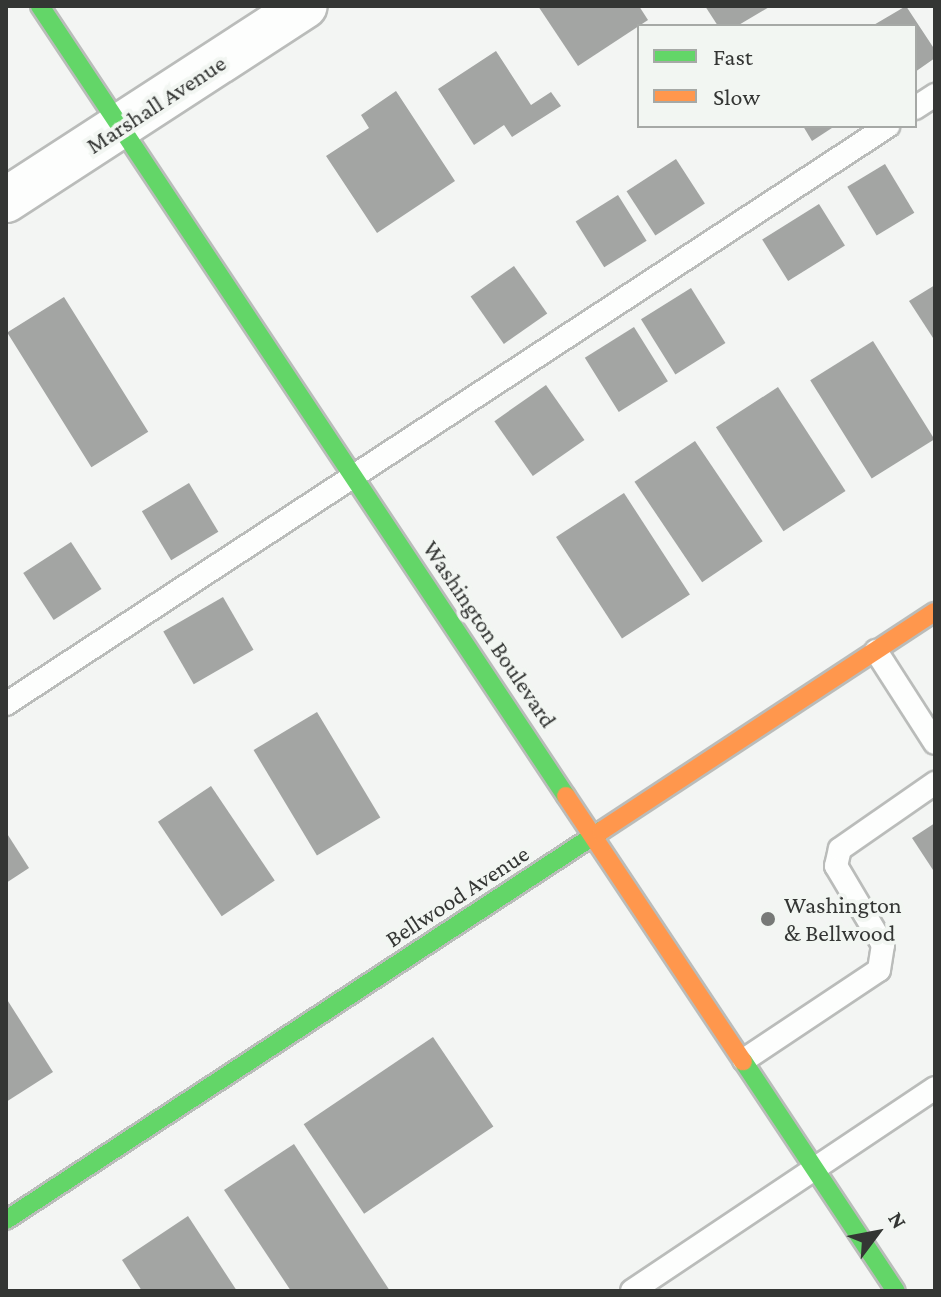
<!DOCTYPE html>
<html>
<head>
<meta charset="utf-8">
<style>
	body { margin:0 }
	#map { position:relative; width:941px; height:1297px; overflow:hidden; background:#f3f5f3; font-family:"Crimson Pro",serif }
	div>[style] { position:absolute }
	.building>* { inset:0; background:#a3a5a3; transform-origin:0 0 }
	.roads { filter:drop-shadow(2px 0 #babcba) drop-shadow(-2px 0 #babcba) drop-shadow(0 2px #babcba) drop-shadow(0 -2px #babcba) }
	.lane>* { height:22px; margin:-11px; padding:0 11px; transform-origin:11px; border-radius:11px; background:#fdfefd }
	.street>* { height:44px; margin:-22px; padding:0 22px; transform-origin:22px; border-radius:22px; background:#fdfefd }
	.fast>* { height:18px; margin:-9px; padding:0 9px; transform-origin:9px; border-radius:9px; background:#63d668 }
	.slow>* { height:18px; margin:-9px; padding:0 9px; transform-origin:9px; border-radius:9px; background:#ff974d }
	.dots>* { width:22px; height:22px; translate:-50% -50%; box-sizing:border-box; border:4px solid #f2f6f2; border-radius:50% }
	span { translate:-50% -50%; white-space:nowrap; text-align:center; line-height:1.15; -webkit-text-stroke:8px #f2f6f2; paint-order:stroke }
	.street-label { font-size:24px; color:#343634 }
	.poi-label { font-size:24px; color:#343634 }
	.left { translate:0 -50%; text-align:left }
	.frame { position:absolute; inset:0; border:8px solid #343634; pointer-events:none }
	.legend { position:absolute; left:637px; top:24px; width:280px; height:104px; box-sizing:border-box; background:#f2f6f2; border:2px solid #a6a9a6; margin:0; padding:10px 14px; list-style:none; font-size:24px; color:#343634 }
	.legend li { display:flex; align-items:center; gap:16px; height:40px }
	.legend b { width:40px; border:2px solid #a6a9a6 }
	.north { position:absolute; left:837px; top:1193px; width:80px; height:80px; -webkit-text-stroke:6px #f2f6f2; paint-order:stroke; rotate:58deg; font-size:22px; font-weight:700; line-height:32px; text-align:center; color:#343634 }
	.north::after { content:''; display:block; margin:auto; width:28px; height:36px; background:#343634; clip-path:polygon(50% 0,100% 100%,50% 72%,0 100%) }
</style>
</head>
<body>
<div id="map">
	<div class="building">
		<i style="clip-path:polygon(538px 6px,639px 6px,648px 20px,578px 66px)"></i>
		<i style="clip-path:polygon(705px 6px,771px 6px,737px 26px,718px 26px)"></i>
		<i style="clip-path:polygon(906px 6px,935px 50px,935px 58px,915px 72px,915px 26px,872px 26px)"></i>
		<i style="clip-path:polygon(496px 51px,531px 105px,551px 92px,561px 106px,512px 137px,504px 125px,474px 145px,438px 89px)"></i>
		<i style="clip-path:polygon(396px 91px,455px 181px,377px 233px,326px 156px,369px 128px,361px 115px)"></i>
		<i style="clip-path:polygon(803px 126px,835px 126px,812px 141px)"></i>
		<i style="left:676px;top:159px;width:53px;height:59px;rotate:57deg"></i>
		<i style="left:885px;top:164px;width:57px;height:44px;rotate:59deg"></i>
		<i style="left:618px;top:195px;width:54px;height:50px;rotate:58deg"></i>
		<i style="left:819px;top:204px;width:49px;height:67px;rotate:58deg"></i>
		<i style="left:514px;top:266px;width:58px;height:53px;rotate:55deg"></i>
		<i style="clip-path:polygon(935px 285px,935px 341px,909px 301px)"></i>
		<i style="left:691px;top:288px;width:65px;height:59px;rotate:58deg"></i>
		<i style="left:64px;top:297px;width:159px;height:67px;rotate:58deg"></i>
		<i style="left:634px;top:327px;width:64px;height:58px;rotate:58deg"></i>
		<i style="left:873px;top:341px;width:116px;height:74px;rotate:58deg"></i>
		<i style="left:546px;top:385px;width:67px;height:63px;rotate:55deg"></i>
		<i style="left:778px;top:387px;width:124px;height:74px;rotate:57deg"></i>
		<i style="left:695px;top:441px;width:121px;height:73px;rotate:56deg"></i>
		<i style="left:189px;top:483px;width:57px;height:55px;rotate:59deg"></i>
		<i style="left:624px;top:493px;width:121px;height:81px;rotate:57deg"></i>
		<i style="left:71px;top:542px;width:56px;height:57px;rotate:57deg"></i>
		<i style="left:223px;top:597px;width:61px;height:69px;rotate:60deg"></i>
		<i style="left:317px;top:712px;width:123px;height:74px;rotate:59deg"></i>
		<i style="left:211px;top:786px;width:114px;height:64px;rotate:56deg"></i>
		<i style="clip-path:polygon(935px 823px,935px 873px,912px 838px)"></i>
		<i style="clip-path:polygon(6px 832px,29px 868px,6px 883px)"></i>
		<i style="clip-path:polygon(6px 998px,53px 1072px,6px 1102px)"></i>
		<i style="left:433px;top:1037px;width:108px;height:156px;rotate:56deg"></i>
		<i style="clip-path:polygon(294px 1144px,390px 1291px,291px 1291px,224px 1190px)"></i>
		<i style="clip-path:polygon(188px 1216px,237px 1291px,142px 1291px,122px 1260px)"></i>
	</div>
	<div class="roads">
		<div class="lane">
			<i style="left:915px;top:108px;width:24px;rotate:-33deg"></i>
			<i style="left:876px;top:651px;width:109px;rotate:57.3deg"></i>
			<i style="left:6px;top:704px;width:1055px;rotate:-33.24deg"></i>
			<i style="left:744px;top:1060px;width:162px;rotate:-33.7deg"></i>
			<i style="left:879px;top:970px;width:25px;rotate:-81deg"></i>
			<i style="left:883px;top:945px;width:92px;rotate:-120.7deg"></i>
			<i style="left:836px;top:866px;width:17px;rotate:-77deg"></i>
			<i style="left:840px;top:849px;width:116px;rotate:-34.8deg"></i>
			<i style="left:632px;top:1291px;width:365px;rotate:-33.8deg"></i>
		</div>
		<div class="street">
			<i style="left:6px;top:200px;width:356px;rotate:-33deg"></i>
		</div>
		<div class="fast">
			<i style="left:40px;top:6px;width:949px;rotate:56.34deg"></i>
			<i style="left:743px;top:1061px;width:276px;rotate:56.4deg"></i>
			<i style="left:6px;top:1220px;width:711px;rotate:-33.18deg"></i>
		</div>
		<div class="slow">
			<i style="left:566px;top:796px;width:319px;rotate:56.3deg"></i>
			<i style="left:601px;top:831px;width:399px;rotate:-33.3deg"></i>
		</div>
	</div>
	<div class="dots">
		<i style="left:768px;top:919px;background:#777977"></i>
	</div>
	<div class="street-label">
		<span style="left:156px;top:104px;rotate:-33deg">Marshall Avenue</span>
		<span style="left:490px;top:634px;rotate:56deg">Washington Boulevard</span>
		<span style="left:457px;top:896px;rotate:-33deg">Bellwood Avenue</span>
	</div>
	<div class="poi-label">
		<span class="left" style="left:784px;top:919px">Washington<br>&amp; Bellwood</span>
	</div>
	<div class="frame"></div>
	<ul class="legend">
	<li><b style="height:10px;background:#63d668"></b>Fast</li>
	<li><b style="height:10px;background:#ff974d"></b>Slow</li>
	</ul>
	<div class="north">N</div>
</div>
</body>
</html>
